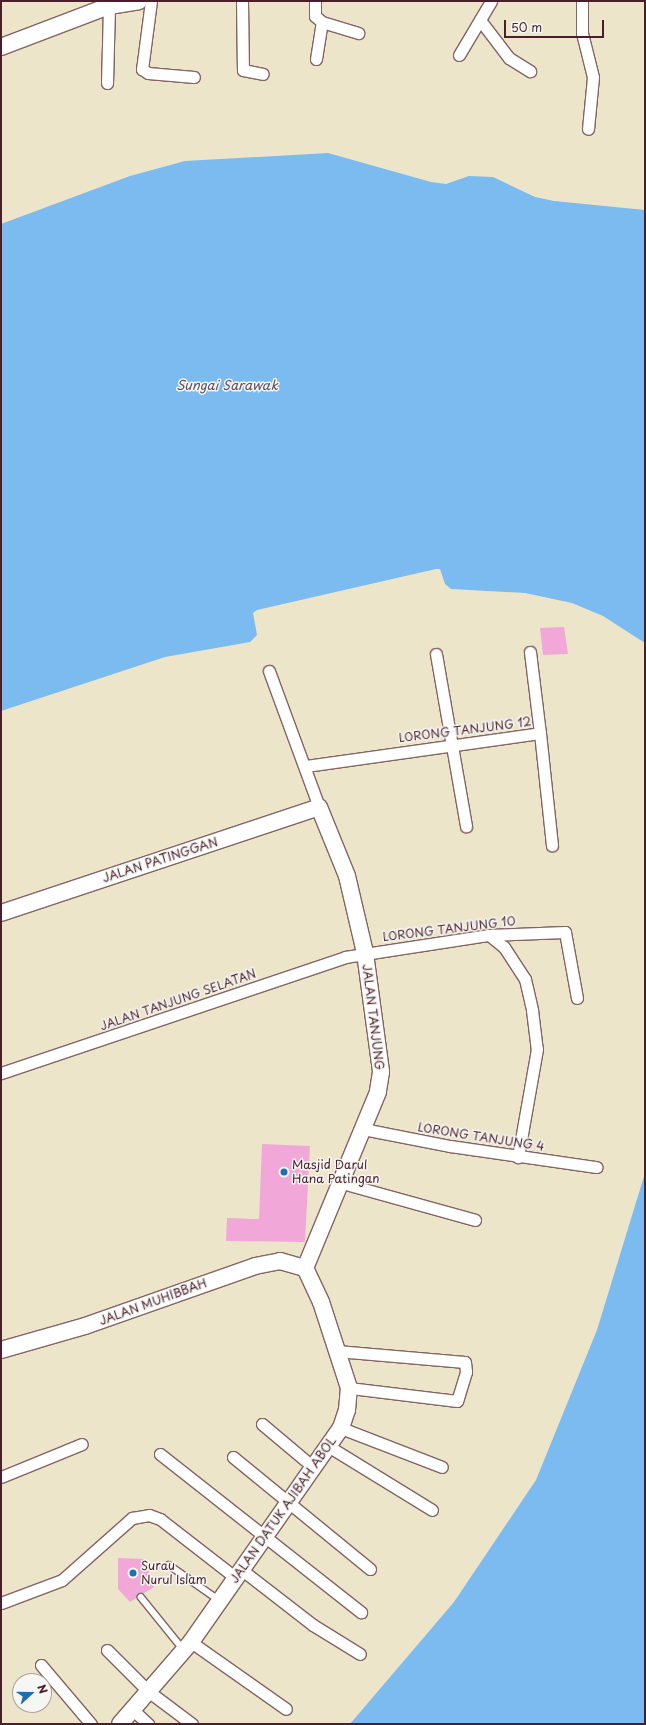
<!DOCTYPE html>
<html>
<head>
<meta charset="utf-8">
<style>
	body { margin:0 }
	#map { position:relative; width:646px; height:1725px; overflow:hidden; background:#ede5ca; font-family:"Playpen Sans",sans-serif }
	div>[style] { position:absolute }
	.water>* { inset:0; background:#7bbbef }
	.building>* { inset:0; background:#f1a8d8 }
	.roads { filter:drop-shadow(1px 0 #836463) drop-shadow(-1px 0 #836463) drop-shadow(0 1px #836463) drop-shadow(0 -1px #836463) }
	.lane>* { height:5.5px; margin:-2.75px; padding:0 2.75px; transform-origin:2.75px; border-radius:2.75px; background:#fff }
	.street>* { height:11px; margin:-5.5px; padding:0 5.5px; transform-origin:5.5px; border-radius:5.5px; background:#fff }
	.secondary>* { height:16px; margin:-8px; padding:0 8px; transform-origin:8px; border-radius:8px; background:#fff }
	.dots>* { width:11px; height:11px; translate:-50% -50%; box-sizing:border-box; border:2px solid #f6f6f2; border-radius:50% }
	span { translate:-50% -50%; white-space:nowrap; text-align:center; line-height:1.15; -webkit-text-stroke:3px #f6f6f2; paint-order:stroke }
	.street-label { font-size:12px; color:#4a1f2b }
	.poi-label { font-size:12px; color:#4a1f2b }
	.left { translate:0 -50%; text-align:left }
	.water-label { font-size:13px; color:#594e66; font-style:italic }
	.frame { position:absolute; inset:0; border:2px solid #4a1f2b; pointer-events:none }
	.north { position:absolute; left:12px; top:1673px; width:40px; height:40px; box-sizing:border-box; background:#f6f6f2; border:1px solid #b1a0a2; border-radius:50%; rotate:69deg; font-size:11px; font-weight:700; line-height:16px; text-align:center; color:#4a1f2b }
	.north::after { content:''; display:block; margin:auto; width:14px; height:18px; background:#1f6fb2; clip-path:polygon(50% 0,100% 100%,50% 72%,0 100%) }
	.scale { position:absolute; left:504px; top:20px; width:100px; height:18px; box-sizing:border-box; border:2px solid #4a1f2b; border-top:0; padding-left:5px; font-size:12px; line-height:14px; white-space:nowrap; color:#4a1f2b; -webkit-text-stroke:3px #f6f6f2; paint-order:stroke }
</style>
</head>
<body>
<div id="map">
	<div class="water">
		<i style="clip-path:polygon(328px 153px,431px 182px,446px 184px,469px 176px,493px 177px,535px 197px,554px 201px,645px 210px,645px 643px,603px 616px,572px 603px,525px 593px,451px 589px,445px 584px,440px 569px,436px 569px,257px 610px,253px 613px,257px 635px,250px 642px,165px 657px,1px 711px,1px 224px,130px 176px,185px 161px)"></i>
		<i style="clip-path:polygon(645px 1173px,645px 1724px,350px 1724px,454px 1602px,536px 1480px,597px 1330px)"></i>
	</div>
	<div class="building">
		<i style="clip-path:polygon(564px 627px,568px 654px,543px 655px,540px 628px)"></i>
		<i style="clip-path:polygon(262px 1144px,310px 1146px,305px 1242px,226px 1241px,227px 1218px,259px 1219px)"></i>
		<i style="clip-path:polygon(118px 1558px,144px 1559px,154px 1587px,130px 1602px,118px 1589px)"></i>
	</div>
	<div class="roads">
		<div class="lane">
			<i style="left:169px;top:1565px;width:61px;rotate:35deg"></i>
			<i style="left:141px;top:1597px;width:67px;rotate:51.1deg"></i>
		</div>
		<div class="street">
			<i style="left:151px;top:1px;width:69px;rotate:97.5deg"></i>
			<i style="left:142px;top:69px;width:7px;rotate:34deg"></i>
			<i style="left:148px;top:73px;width:46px;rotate:5deg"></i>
			<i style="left:242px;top:1px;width:69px;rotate:89.2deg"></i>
			<i style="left:243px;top:70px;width:20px;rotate:11deg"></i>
			<i style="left:315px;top:1px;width:15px;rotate:90deg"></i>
			<i style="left:315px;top:16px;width:9px;rotate:41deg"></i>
			<i style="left:322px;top:22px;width:38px;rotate:17deg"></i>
			<i style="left:582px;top:1px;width:32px;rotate:90deg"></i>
			<i style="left:582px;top:33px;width:45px;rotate:76deg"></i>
			<i style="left:593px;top:77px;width:52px;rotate:95.5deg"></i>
			<i style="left:480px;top:20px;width:48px;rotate:52.7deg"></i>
			<i style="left:509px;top:58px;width:25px;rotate:32deg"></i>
			<i style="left:459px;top:55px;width:63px;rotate:-59.3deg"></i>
			<i style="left:316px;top:59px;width:37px;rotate:-81deg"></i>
			<i style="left:107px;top:83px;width:77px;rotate:-88.5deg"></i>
			<i style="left:530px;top:652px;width:82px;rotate:83deg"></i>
			<i style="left:436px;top:654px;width:175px;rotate:80.1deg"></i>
			<i style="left:269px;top:671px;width:145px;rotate:69.8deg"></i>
			<i style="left:306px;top:766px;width:236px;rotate:-8deg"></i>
			<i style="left:540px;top:733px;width:113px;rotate:83.9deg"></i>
			<i style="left:489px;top:935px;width:19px;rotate:39deg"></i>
			<i style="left:504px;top:947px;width:38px;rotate:57deg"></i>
			<i style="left:525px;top:979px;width:32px;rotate:77deg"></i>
			<i style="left:532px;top:1010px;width:39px;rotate:83deg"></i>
			<i style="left:537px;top:1049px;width:110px;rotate:100deg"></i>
			<i style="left:1px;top:1073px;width:363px;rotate:-18.6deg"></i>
			<i style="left:345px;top:957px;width:146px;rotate:-8.7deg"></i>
			<i style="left:489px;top:935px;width:76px;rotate:-2.3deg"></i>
			<i style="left:565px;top:932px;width:67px;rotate:79.7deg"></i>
			<i style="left:363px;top:1129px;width:89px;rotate:11.1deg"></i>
			<i style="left:450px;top:1146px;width:148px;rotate:8.2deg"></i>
			<i style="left:342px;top:1183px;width:138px;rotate:15.5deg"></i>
			<i style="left:337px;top:1351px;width:128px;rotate:4.9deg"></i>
			<i style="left:465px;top:1362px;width:10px;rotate:84deg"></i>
			<i style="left:466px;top:1372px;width:30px;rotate:107deg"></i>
			<i style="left:457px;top:1401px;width:109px;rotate:-173.1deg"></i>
			<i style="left:262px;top:1424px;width:67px;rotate:40.1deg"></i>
			<i style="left:341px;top:1428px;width:108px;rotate:21.1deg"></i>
			<i style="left:328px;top:1446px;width:122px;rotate:31.6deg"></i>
			<i style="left:160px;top:1454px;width:256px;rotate:38.2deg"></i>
			<i style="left:233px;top:1457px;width:177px;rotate:39.3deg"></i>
			<i style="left:1px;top:1477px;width:87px;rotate:-22.2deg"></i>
			<i style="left:242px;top:1570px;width:90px;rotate:37.8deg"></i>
			<i style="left:313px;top:1625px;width:55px;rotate:31.7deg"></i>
			<i style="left:1px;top:1603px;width:65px;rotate:-20.7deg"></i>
			<i style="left:62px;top:1580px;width:94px;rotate:-41.5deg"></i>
			<i style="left:132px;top:1518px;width:17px;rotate:-10deg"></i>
			<i style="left:149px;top:1515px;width:12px;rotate:20deg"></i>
			<i style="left:160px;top:1519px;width:96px;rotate:37.8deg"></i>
			<i style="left:191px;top:1642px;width:116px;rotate:35.2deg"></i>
			<i style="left:107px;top:1650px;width:58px;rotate:45deg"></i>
			<i style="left:148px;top:1691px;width:55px;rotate:36.9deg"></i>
			<i style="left:41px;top:1665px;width:77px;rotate:49.7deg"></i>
			<i style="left:133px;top:1710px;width:21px;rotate:43deg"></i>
		</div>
		<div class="secondary">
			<i style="left:1px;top:47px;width:116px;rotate:-20.8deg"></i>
			<i style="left:109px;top:6px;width:30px;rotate:-9deg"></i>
			<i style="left:1px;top:913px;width:335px;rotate:-18.4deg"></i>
			<i style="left:319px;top:807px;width:74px;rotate:67.9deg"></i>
			<i style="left:347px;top:876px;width:79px;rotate:76.8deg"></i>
			<i style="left:365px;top:953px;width:120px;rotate:82.3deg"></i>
			<i style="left:381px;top:1072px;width:20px;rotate:99deg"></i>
			<i style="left:378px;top:1092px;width:191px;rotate:112.5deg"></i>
			<i style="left:1px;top:1350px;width:87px;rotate:-15.9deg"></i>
			<i style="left:85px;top:1326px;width:180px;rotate:-19.4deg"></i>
			<i style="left:255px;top:1266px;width:25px;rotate:-11deg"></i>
			<i style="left:280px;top:1261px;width:26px;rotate:16deg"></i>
			<i style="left:120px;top:1724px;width:108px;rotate:-49.1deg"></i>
			<i style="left:191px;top:1642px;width:261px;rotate:-55deg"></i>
			<i style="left:341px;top:1428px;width:19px;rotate:-72deg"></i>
			<i style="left:347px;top:1410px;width:22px;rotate:-85deg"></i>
			<i style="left:349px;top:1388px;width:90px;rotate:-108deg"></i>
			<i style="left:321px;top:1302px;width:38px;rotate:-115deg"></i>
		</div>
	</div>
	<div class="dots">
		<i style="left:284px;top:1172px;background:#1f6fb2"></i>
		<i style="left:133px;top:1573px;background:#1f6fb2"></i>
	</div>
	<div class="street-label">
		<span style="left:465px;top:730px;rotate:-7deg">LORONG TANJUNG 12</span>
		<span style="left:160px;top:860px;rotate:-18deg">JALAN PATINGGAN</span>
		<span style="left:449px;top:929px;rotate:-7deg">LORONG TANJUNG 10</span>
		<span style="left:178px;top:1000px;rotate:-19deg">JALAN TANJUNG SELATAN</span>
		<span style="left:373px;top:1017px;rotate:83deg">JALAN TANJUNG</span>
		<span style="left:481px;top:1137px;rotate:9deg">LORONG TANJUNG 4</span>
		<span style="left:153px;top:1302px;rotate:-20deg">JALAN MUHIBBAH</span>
		<span style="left:283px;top:1510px;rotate:-55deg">JALAN DATUK AJIBAH ABOL</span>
	</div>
	<div class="poi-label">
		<span class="left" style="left:292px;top:1172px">Masjid Darul<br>Hana Patingan</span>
		<span class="left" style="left:141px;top:1573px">Surau<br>Nurul Islam</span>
	</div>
	<div class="water-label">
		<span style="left:227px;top:385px">Sungai Sarawak</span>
	</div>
	<div class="frame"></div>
	<div class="north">N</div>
	<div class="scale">50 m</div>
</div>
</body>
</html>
